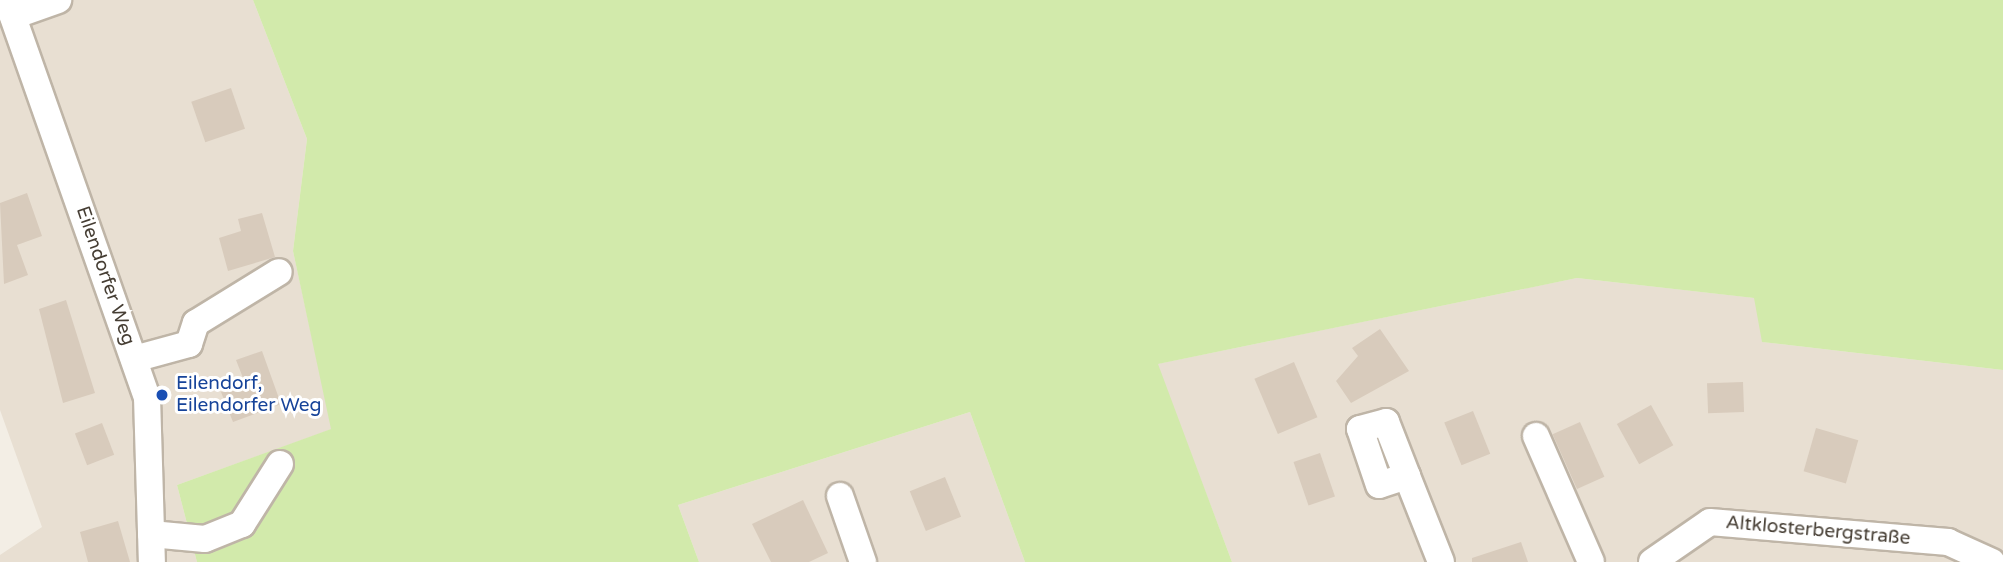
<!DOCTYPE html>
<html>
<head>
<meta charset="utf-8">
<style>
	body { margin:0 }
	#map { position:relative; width:2003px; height:562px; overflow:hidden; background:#f3eee5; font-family:"Varela Round",sans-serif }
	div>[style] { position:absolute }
	.residential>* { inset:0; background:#e8dfd2 }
	.green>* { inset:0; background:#d2eaab }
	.building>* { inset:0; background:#d8cbbc; transform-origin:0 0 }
	.roads { filter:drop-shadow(2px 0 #bfb5a7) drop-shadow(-2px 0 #bfb5a7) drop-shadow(0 2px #bfb5a7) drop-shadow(0 -2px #bfb5a7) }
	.minor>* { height:26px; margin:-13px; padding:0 13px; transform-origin:13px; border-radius:13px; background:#fff }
	.dots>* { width:19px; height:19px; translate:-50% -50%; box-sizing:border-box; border:4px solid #fff; border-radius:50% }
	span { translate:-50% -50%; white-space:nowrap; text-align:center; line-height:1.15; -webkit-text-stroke:6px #fff; paint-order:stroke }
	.street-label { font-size:19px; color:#463e34 }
	.transit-label { font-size:19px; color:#164399 }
	.left { translate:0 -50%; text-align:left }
</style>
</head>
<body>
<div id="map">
	<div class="residential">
		<i style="clip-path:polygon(0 0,253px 0,307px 139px,293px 251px,332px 429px,177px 485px,197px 562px,0 562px,0 555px,42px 527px,0 410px)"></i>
		<i style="clip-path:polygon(1577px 278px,1755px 298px,1763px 342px,2003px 370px,2003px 562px,1232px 562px,1157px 364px)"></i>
		<i style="clip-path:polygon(970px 412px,1025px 562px,699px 562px,678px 505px)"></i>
	</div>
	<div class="green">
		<i style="clip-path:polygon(253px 0,2003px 0,2003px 370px,1762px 342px,1754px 298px,1577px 278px,1158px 364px,1232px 562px,1025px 562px,970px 412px,678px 505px,699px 562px,197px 562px,177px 485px,331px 429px,293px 251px,307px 139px)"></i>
	</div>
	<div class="building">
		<i style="left:231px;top:88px;width:43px;height:42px;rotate:71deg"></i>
		<i style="clip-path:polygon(27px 193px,42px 236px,17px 245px,28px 275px,4px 284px,0 203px)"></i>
		<i style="clip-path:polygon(262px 213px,275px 257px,228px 271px,219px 238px,241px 231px,238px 219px)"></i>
		<i style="clip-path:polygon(66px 300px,95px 393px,63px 403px,39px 309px)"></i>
		<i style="clip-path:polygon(1380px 329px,1409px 371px,1351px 403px,1336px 381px,1358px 356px,1352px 348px)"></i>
		<i style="clip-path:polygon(262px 351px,281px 404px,233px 422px,221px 392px,245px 383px,236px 360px)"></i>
		<i style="left:1294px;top:362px;width:60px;height:43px;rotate:67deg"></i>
		<i style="left:1743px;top:382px;width:30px;height:36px;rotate:88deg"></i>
		<i style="left:1651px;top:405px;width:46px;height:39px;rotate:61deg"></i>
		<i style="left:1473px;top:411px;width:46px;height:31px;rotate:68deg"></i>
		<i style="left:1580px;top:422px;width:60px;height:30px;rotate:66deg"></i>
		<i style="left:102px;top:423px;width:34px;height:29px;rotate:69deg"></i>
		<i style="left:1816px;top:428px;width:44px;height:45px;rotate:16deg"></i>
		<i style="left:1320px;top:453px;width:46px;height:28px;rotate:71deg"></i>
		<i style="left:945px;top:477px;width:43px;height:38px;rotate:68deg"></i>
		<i style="clip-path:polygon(803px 500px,828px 553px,809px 562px,771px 562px,752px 524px)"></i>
		<i style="clip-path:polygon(118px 521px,130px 562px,88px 562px,80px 532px)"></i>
		<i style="clip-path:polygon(1521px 542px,1528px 562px,1472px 562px,1472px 558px)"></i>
	</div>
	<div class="roads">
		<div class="minor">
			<i style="left:7px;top:0;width:421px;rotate:70.6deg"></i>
			<i style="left:147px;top:397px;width:165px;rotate:88.3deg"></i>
			<i style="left:13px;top:16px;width:48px;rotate:-19.6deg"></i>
			<i style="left:134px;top:359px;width:57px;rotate:-15.3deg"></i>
			<i style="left:189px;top:344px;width:22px;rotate:-72deg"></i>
			<i style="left:196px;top:323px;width:97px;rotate:-31.6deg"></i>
			<i style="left:1536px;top:436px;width:137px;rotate:66.4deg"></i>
			<i style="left:1407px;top:476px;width:29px;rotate:162deg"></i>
			<i style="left:1379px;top:485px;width:59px;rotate:-108.7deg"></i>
			<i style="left:1360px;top:429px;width:27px;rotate:-15deg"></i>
			<i style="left:1386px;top:422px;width:58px;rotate:68.7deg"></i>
			<i style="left:1407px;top:476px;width:92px;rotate:68.4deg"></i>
			<i style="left:840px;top:496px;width:70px;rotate:70.8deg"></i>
			<i style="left:151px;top:534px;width:54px;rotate:5.3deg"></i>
			<i style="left:205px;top:539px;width:40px;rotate:-22deg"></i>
			<i style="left:242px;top:524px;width:71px;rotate:-57.7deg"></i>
			<i style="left:1652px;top:562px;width:70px;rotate:-34.6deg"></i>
			<i style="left:1710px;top:522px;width:239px;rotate:4.8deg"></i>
			<i style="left:1948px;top:542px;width:48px;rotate:24.4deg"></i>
		</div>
	</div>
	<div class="dots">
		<i style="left:162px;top:395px;background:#1a4fb4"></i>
	</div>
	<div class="street-label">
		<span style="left:105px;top:276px;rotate:71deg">Eilendorfer Weg</span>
		<span style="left:1818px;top:531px;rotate:5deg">Altklosterbergstraße</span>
	</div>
	<div class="transit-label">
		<span class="left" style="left:176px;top:395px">Eilendorf,<br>Eilendorfer Weg</span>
	</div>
</div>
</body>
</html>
